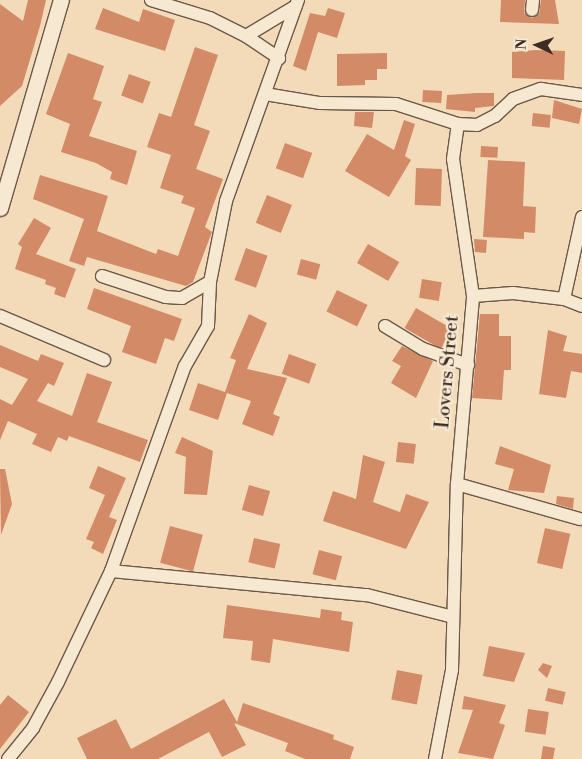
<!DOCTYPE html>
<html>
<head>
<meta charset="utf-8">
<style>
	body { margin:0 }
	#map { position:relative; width:582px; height:759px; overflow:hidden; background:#f3dbb9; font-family:"Libre Bodoni",serif }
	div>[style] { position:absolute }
	.building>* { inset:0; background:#d28b66; transform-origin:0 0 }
	.roads { filter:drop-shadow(1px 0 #6b5849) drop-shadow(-1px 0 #6b5849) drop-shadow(0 1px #6b5849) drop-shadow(0 -1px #6b5849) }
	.minor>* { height:12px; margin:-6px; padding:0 6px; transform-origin:6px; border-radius:6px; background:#f7e8d2 }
	.tertiary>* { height:15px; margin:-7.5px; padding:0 7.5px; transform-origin:7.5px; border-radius:7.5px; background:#f7e8d2 }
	span { translate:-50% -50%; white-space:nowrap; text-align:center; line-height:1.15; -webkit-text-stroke:4.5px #f7e8d2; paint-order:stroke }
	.street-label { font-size:19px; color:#3e2d24 }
	.north { position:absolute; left:512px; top:20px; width:50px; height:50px; -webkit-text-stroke:4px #f7e8d2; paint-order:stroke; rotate:273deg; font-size:14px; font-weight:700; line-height:20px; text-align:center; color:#3e2d24 }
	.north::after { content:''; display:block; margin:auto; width:18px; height:22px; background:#3e2d24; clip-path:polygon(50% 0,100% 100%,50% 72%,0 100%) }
</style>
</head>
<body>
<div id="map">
	<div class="building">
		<i style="clip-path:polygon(28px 0,46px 0,40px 26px,22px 86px,0 106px,0 4px,23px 21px)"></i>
		<i style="clip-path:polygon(501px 0,525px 0,524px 13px,532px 18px,539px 14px,541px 0,555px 0,559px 24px,500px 22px)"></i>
		<i style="clip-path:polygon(103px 8px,139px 22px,143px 9px,175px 20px,165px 51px,95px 29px)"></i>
		<i style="clip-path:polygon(328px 8px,345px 13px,337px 38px,318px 32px,306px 71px,293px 66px,310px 13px,325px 16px)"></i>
		<i style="clip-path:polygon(195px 47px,218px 55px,194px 125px,210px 131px,196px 169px,223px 179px,205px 227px,212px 232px,193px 282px,186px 286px,87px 257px,84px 266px,69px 261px,84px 219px,33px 199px,40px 175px,108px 196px,97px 231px,156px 254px,158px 249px,178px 256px,195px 208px,181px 203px,184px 196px,160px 188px,171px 155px,147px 147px,159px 113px,171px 117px)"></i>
		<i style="clip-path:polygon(536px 50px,565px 51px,564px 80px,512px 78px,512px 52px)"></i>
		<i style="clip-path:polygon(68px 53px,104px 66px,93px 99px,102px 102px,89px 136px,137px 151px,127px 185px,110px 179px,112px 172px,96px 163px,61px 152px,70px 124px,46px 114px)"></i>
		<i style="clip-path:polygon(387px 53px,387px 69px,377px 69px,377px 80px,365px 80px,365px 85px,337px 86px,337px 54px)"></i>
		<i style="left:129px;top:74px;width:23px;height:23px;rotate:20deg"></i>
		<i style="left:423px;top:90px;width:19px;height:12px;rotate:3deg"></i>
		<i style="clip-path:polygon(476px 93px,494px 93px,494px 106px,475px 108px,475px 112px,446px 109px,447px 95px)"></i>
		<i style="clip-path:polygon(554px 100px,582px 109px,579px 124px,552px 118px)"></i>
		<i style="clip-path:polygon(355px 112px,374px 112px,372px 128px,354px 126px)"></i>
		<i style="left:533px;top:113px;width:18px;height:13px;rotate:6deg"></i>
		<i style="clip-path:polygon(404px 120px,415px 124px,405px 156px,411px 160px,389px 197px,345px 171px,367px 134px,394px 150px)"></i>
		<i style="left:285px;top:143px;width:29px;height:27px;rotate:20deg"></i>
		<i style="left:481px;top:146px;width:17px;height:11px;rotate:3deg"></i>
		<i style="clip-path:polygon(488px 160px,525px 162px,523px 206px,536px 207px,535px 233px,524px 232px,524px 239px,483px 237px)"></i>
		<i style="left:416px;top:168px;width:26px;height:37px;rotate:2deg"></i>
		<i style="left:267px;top:195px;width:27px;height:30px;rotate:22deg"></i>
		<i style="clip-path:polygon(34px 218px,51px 228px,36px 254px,76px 269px,65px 298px,54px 294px,56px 288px,45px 284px,46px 280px,15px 269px,22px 247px,18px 244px)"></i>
		<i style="clip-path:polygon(474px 239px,487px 240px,486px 253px,475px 252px)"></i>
		<i style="left:368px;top:244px;width:36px;height:22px;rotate:30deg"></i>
		<i style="left:246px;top:248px;width:23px;height:34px;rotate:20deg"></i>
		<i style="left:301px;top:259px;width:20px;height:16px;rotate:15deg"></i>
		<i style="left:422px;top:279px;width:20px;height:19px;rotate:9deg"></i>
		<i style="clip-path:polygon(94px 288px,182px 319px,174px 341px,165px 338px,156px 364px,122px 352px,131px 326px,87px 309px)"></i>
		<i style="left:337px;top:290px;width:34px;height:24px;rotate:26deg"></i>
		<i style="left:416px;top:308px;width:42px;height:23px;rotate:30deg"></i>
		<i style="clip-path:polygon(249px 314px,267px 323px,247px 369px,287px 378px,273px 414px,280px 417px,273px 436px,242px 424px,251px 401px,227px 393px,218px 420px,189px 410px,198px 383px,225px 392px,236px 360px,230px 358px)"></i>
		<i style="clip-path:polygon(480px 314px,499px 314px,499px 336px,511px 336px,511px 370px,504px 370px,502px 400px,472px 398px)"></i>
		<i style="clip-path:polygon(548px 330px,567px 336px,563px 351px,582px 354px,582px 373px,571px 371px,566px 398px,539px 394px)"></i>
		<i style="clip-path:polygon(0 345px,38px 361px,41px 354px,64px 363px,54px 386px,48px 383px,37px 401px,72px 416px,87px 373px,112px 382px,97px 422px,148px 440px,140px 462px,69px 436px,67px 441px,58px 437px,51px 452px,32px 444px,37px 434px,8px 421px,0 440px,0 399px,12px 405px,28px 379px,0 367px)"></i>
		<i style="clip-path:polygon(402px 346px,433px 361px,416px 398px,391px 383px,401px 366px,392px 361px)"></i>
		<i style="left:289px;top:354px;width:29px;height:21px;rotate:20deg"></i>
		<i style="clip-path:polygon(182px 437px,213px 451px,207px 495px,184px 494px,186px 457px,175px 453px)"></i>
		<i style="left:398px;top:442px;width:18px;height:20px;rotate:6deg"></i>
		<i style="clip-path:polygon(500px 446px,551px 465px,544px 493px,508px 490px,514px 469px,495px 464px)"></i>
		<i style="clip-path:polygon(363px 455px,385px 462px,373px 502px,400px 512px,406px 494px,429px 502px,406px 549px,323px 521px,333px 491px,356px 499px)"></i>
		<i style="clip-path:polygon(98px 466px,126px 478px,109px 517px,117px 520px,103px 554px,91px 548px,94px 542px,86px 539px,105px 495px,89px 488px)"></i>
		<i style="clip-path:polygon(0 469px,5px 469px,12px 504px,1px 535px)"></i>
		<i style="left:249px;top:485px;width:22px;height:26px;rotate:16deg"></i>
		<i style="clip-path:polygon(557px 496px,574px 498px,573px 509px,556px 504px)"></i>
		<i style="left:170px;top:526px;width:34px;height:38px;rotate:15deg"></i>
		<i style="left:545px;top:528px;width:26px;height:36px;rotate:13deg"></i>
		<i style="left:254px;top:538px;width:27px;height:25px;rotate:13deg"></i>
		<i style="left:319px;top:550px;width:24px;height:25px;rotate:15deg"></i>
		<i style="clip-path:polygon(227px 605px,320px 618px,321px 609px,342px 612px,341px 620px,353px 622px,349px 652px,273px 639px,270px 663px,251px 660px,253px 641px,223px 638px)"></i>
		<i style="clip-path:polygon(489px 646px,525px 653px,514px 682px,483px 676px)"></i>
		<i style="clip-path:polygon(543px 663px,552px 666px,547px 678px,538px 670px)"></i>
		<i style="left:397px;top:670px;width:26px;height:30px;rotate:11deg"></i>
		<i style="left:548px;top:688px;width:18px;height:13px;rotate:13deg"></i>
		<i style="clip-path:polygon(8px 695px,29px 712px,0 749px,0 705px)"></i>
		<i style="clip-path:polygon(464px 696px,506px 705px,499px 723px,505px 725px,493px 759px,458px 753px,473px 710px,462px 709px)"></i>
		<i style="clip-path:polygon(224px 699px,237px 722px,243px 703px,334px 735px,333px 739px,354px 747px,350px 759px,305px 759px,285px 751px,288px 743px,234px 723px,246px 745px,222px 757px,209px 732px,158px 759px,87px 759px,77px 738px,116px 719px,131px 749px)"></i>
		<i style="left:528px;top:709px;width:21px;height:23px;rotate:8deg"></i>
		<i style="clip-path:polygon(543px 746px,555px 748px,553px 759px,541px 759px)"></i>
	</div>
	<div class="roads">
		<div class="minor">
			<i style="left:151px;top:0;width:62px;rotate:17deg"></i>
			<i style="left:210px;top:18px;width:40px;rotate:26.6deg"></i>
			<i style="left:246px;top:36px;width:58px;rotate:-31deg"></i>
			<i style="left:532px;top:10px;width:10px;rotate:-84deg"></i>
			<i style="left:246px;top:36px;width:40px;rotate:34deg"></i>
			<i style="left:265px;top:94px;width:56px;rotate:9.3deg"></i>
			<i style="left:320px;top:103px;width:76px;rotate:0.8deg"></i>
			<i style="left:396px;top:104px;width:65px;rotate:17.9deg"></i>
			<i style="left:458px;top:124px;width:19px;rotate:3deg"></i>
			<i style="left:477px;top:125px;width:20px;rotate:-27deg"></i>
			<i style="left:495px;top:116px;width:25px;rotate:-43deg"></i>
			<i style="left:513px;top:99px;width:30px;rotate:-20deg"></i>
			<i style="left:541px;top:89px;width:41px;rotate:8.3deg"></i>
			<i style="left:102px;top:276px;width:67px;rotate:18.2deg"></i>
			<i style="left:166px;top:297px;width:16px;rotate:4deg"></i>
			<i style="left:182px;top:298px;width:32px;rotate:-30deg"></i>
			<i style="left:473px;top:296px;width:40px;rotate:-4.3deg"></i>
			<i style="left:513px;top:293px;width:51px;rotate:6.7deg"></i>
			<i style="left:564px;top:299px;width:19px;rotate:21deg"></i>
			<i style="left:564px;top:299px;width:84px;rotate:-77.6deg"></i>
			<i style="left:0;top:316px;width:113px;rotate:22.9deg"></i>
			<i style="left:385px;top:326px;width:44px;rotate:31.2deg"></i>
			<i style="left:423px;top:349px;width:48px;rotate:19.6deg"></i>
			<i style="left:457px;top:484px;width:128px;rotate:15.9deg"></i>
			<i style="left:111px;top:571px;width:257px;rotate:5.4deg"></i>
			<i style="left:367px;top:595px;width:89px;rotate:14.3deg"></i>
			<i style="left:8px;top:759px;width:40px;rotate:-51deg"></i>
			<i style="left:33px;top:728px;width:52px;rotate:-61.5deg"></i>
			<i style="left:58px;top:682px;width:123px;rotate:-64.5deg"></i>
			<i style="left:111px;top:571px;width:218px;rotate:-70.2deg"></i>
			<i style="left:185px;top:366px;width:46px;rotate:-60.1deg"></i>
			<i style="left:208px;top:326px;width:44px;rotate:-87.4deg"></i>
			<i style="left:210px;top:282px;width:83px;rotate:-78.8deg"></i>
			<i style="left:226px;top:201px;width:214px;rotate:-70.3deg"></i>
			<i style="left:435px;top:759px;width:91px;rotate:-79.2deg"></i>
			<i style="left:452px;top:670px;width:186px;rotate:-88.5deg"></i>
			<i style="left:457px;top:484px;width:189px;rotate:-85.1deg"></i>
			<i style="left:473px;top:296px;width:138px;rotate:-98.3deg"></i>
			<i style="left:453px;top:159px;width:35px;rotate:-82deg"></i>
		</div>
		<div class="tertiary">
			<i style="left:0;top:208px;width:217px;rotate:-73.7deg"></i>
		</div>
	</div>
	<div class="street-label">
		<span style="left:448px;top:372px;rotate:-85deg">Lovers Street</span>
	</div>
	<div class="north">N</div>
</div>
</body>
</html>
